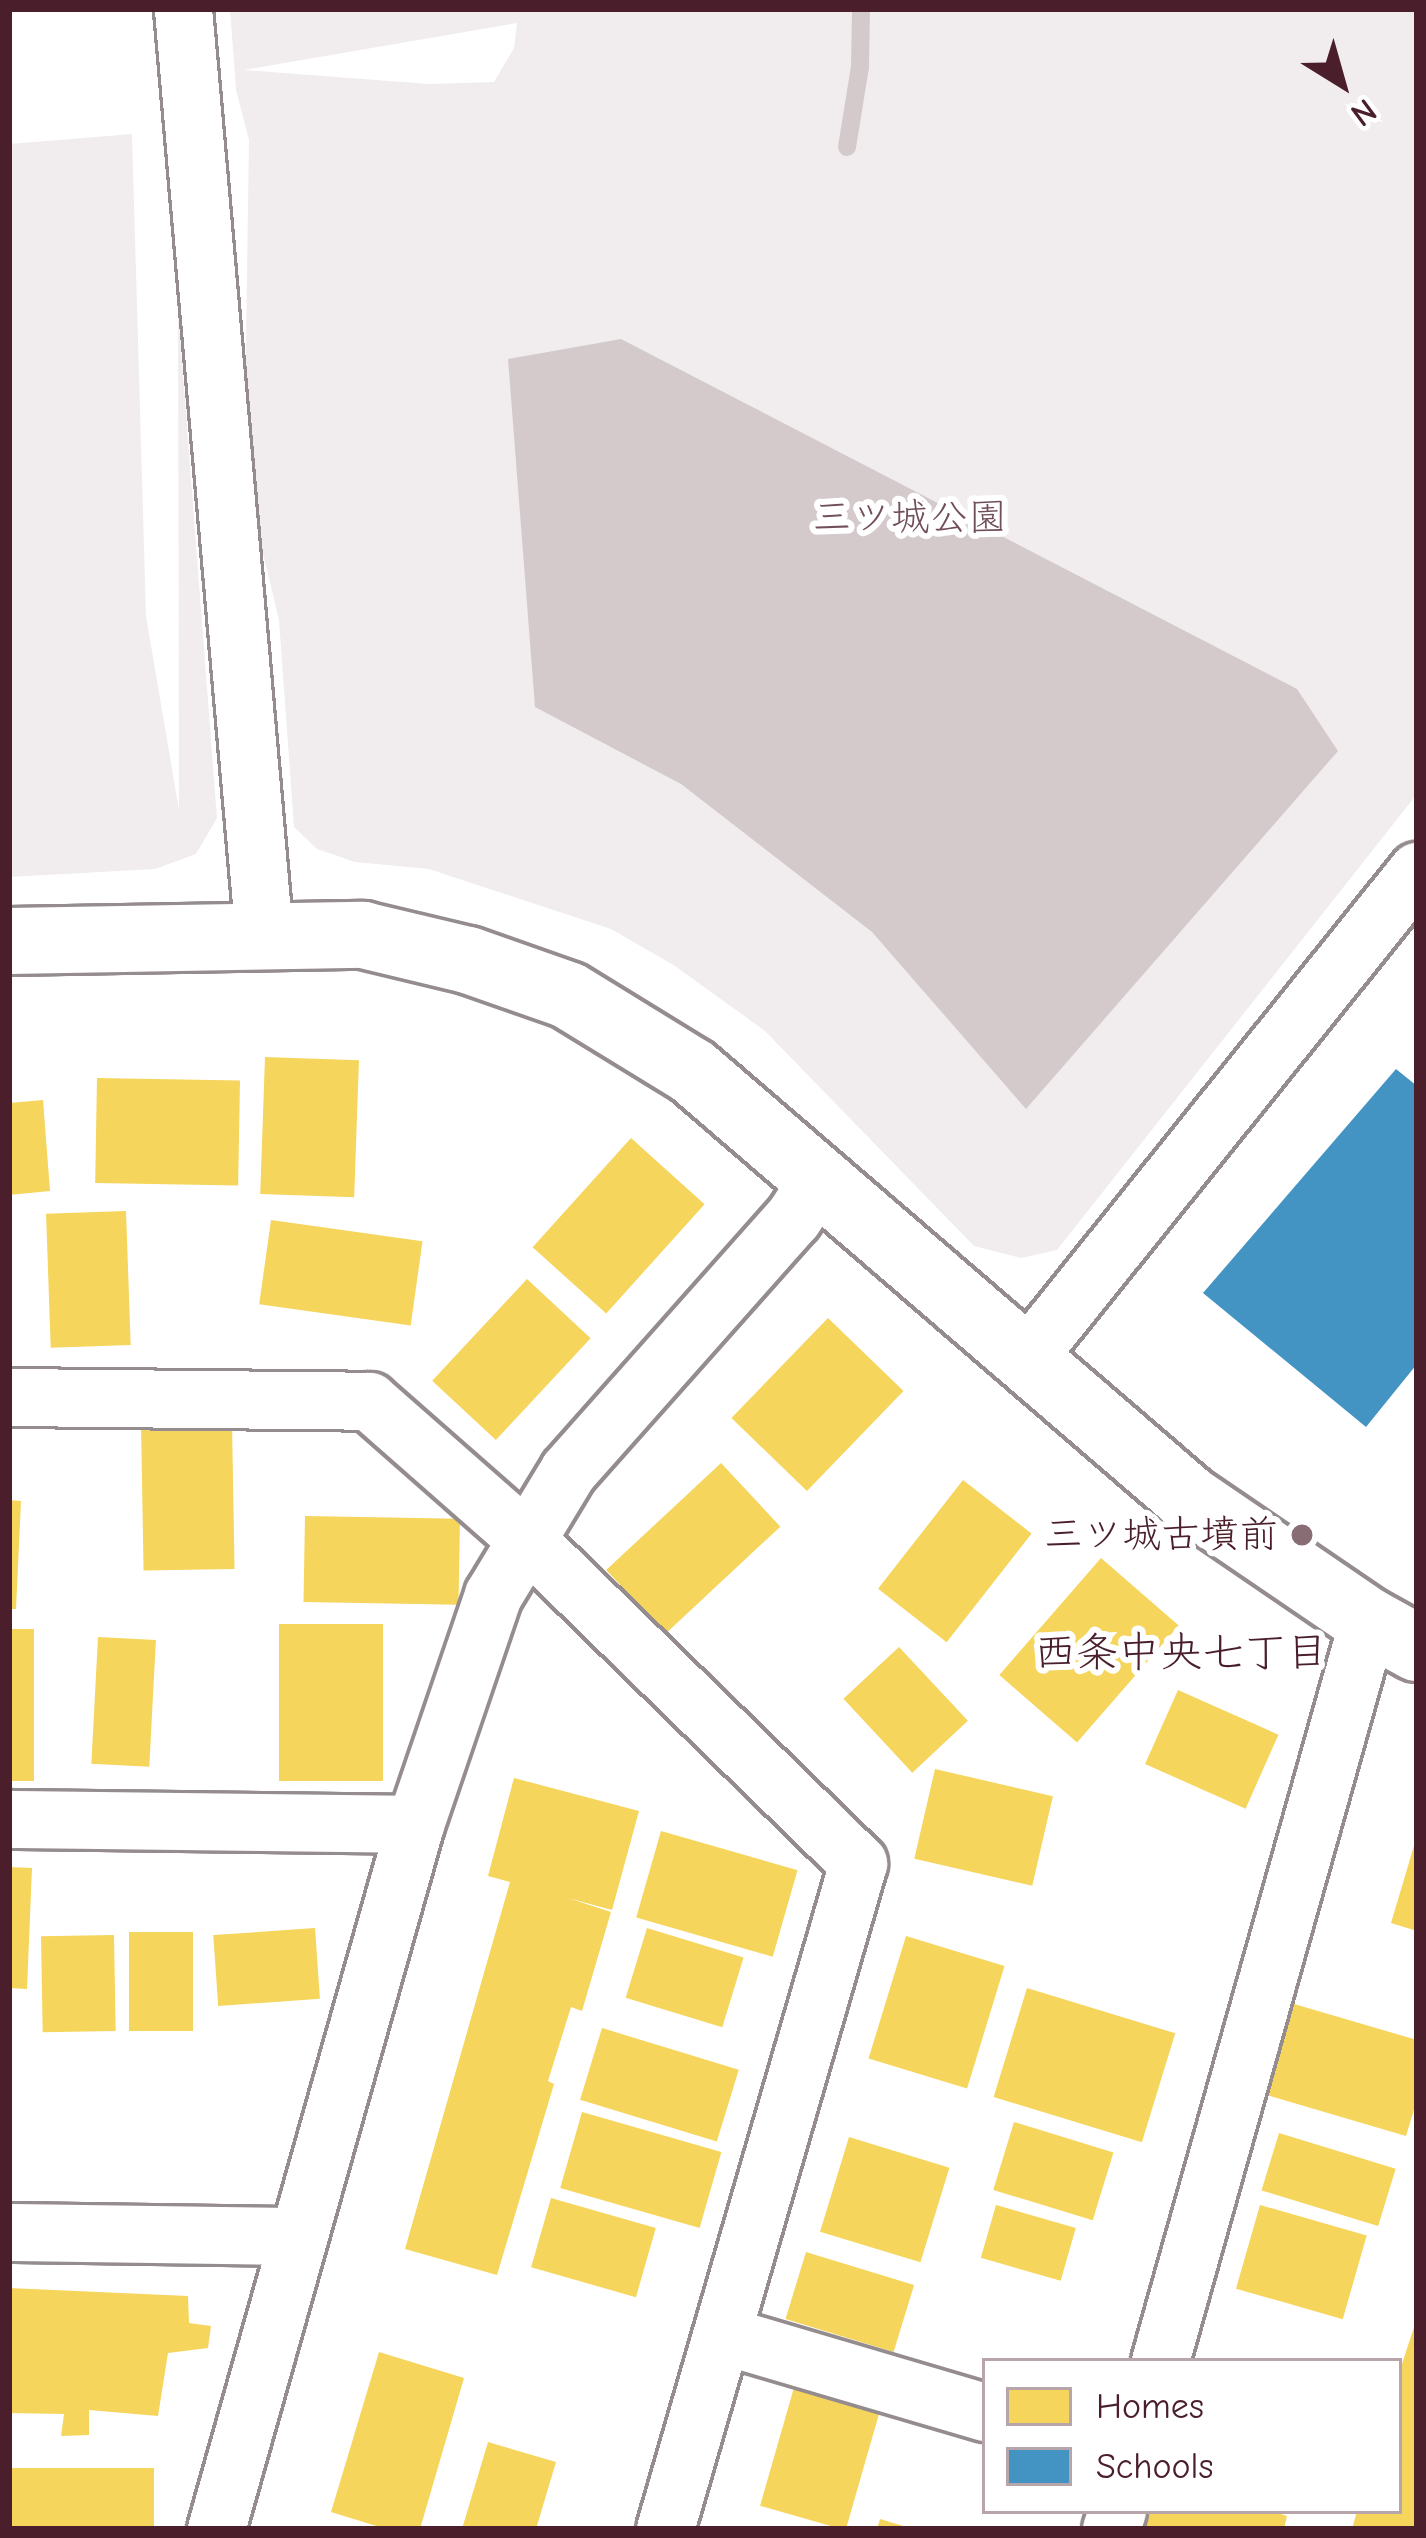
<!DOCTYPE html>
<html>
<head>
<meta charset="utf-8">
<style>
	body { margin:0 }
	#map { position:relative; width:1426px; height:2538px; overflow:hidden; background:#fff; font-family:"Comic Neue","Klee One",sans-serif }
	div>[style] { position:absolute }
	.built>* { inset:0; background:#f1edee }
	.water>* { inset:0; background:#d4cacc }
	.homes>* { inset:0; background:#f6d55c; transform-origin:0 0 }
	.schools>* { inset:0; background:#4393c3 }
	.stream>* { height:18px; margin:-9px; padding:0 9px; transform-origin:9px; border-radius:9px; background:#d4cacc }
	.roads { filter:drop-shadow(3px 0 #948c8e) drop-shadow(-3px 0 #948c8e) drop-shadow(0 3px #948c8e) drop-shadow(0 -3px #948c8e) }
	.street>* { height:57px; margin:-28.5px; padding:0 28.5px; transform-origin:28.5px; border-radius:28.5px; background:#fff }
	.secondary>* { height:66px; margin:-33px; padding:0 33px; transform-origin:33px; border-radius:33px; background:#fff }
	.dots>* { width:33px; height:33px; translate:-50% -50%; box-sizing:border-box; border:6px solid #fff; border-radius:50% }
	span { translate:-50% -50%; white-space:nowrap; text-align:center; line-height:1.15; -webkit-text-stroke:12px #fff; paint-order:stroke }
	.park-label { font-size:39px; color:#714f58 }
	.poi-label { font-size:39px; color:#4a1f2b }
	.right { translate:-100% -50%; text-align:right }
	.neighbourhood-label { font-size:42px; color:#4a1f2b }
	.frame { position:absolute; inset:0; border:12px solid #4a1f2b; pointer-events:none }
	.legend { position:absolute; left:982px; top:2358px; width:420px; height:156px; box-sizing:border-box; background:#fff; border:3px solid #b7a5aa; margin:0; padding:15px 21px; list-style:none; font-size:36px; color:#4a1f2b }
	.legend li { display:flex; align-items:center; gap:24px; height:60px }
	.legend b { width:60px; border:3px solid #b7a5aa }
	.north { position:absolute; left:1282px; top:24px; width:120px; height:120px; -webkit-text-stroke:9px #fff; paint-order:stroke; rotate:143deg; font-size:33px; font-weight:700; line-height:48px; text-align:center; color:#4a1f2b }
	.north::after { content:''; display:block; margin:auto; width:42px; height:54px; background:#4a1f2b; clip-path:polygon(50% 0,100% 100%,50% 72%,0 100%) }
</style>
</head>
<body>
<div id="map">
	<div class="built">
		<i style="clip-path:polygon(evenodd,230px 9px,1417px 9px,1417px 794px,1057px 1250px,1021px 1258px,974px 1246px,765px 1031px,675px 966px,611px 929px,429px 869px,355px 862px,317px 849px,294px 827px,279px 620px,244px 474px,249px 140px,236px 90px,230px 9px,517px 23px,514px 48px,494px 82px,429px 84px,244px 70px,517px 23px)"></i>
		<i style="clip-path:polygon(132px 134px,146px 616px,179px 810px,178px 309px,217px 818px,196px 854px,155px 869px,9px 877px,9px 144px)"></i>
	</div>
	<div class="water">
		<i style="clip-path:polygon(621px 339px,1297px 689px,1338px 751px,1026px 1109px,872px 932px,681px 784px,535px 707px,508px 359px)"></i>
	</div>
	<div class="homes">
		<i style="left:265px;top:1057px;width:94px;height:137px;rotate:2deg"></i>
		<i style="left:97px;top:1078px;width:143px;height:105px;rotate:1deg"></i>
		<i style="clip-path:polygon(43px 1100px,50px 1191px,9px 1195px,9px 1103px)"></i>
		<i style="left:631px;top:1138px;width:99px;height:147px;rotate:42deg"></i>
		<i style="left:126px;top:1211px;width:134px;height:80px;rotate:88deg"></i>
		<i style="left:271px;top:1220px;width:153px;height:85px;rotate:8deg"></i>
		<i style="left:527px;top:1279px;width:87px;height:139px;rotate:43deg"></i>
		<i style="left:828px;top:1318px;width:105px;height:139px;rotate:44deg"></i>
		<i style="left:232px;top:1423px;width:146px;height:91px;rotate:89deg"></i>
		<i style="left:721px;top:1463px;width:87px;height:157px;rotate:47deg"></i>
		<i style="left:963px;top:1480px;width:87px;height:138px;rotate:38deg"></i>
		<i style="clip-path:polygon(9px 1500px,21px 1501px,16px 1609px,9px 1609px)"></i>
		<i style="left:305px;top:1516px;width:155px;height:86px;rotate:1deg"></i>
		<i style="left:1101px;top:1558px;width:103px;height:155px;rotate:41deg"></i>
		<i style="left:383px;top:1624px;width:157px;height:104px;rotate:90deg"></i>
		<i style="left:9px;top:1629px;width:25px;height:152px"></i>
		<i style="left:98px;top:1637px;width:58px;height:127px;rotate:3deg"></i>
		<i style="left:899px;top:1647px;width:101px;height:76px;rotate:47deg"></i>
		<i style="left:1178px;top:1690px;width:110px;height:81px;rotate:24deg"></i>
		<i style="left:935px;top:1769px;width:121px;height:92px;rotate:13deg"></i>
		<i style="clip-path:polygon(514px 1778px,639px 1811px,612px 1910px,568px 1898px,611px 1912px,582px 2011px,571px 2007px,548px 2081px,554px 2084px,497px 2275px,405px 2249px,510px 1882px,488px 1876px)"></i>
		<i style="left:661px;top:1831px;width:142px;height:90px;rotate:16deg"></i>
		<i style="clip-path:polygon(1416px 1839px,1417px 1840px,1417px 1931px,1391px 1923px)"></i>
		<i style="clip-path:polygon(9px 1867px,32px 1868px,27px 1989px,9px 1988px)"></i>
		<i style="left:315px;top:1928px;width:71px;height:102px;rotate:86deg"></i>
		<i style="left:647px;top:1928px;width:101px;height:73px;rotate:17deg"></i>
		<i style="left:129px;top:1932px;width:64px;height:99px"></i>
		<i style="left:114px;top:1935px;width:96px;height:73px;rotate:89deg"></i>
		<i style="left:906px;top:1936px;width:103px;height:128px;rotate:17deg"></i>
		<i style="left:1027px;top:1988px;width:155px;height:114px;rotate:17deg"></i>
		<i style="clip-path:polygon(1277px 1999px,1417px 2040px,1417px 2100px,1406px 2136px,1250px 2090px)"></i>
		<i style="left:602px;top:2028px;width:143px;height:75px;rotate:17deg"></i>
		<i style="left:582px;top:2112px;width:145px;height:79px;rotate:16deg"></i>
		<i style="left:1014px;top:2122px;width:104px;height:71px;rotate:17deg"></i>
		<i style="left:1279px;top:2133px;width:122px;height:60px;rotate:17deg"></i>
		<i style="left:849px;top:2137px;width:105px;height:99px;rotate:17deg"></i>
		<i style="left:551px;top:2198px;width:109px;height:72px;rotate:16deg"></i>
		<i style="left:996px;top:2205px;width:83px;height:55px;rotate:16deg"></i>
		<i style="left:1260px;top:2205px;width:111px;height:87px;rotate:16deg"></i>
		<i style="left:806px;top:2252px;width:113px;height:70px;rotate:17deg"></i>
		<i style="clip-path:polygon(9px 2288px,188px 2296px,189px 2323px,211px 2326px,208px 2348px,168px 2353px,158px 2416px,89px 2410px,89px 2435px,61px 2436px,64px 2414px,9px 2413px)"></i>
		<i style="clip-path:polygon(1417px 2318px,1417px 2529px,1352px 2529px,1357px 2511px,1399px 2511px,1399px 2373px)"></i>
		<i style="clip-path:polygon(379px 2352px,464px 2378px,420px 2529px,386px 2529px,331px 2512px)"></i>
		<i style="left:797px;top:2377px;width:89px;height:134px;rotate:16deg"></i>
		<i style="clip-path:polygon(488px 2442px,556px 2462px,536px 2529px,462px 2529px)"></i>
		<i style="left:9px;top:2468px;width:145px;height:61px"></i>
		<i style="clip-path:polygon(1150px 2511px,1271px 2511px,1287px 2516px,1284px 2529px,1145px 2529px)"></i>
		<i style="clip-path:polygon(880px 2519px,910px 2528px,910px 2529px,877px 2529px)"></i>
	</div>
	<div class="schools">
		<i style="clip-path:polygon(1396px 1069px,1417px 1086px,1417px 1364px,1366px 1427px,1203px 1293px)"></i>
	</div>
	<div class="stream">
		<i style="left:847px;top:147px;width:81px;rotate:-80.8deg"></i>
		<i style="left:860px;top:67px;width:58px;rotate:-89deg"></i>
	</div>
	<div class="roads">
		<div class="street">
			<i style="left:183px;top:9px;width:932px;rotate:85.01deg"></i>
			<i style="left:1026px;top:1358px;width:625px;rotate:-51.24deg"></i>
			<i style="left:9px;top:1397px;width:360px;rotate:0.6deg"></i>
			<i style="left:369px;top:1401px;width:209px;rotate:41.3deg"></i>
			<i style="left:526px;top:1539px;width:464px;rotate:44.3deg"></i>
			<i style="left:858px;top:1863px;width:693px;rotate:106.16deg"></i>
			<i style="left:9px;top:1819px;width:406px;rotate:0.7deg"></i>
			<i style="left:9px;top:2232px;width:288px;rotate:0.8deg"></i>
			<i style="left:726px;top:2336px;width:270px;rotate:16.4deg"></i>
			<i style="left:1160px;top:2361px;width:769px;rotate:-74.3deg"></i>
			<i style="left:216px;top:2529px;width:733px;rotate:-74.24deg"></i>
			<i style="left:415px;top:1824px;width:242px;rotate:-71.2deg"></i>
			<i style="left:493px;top:1595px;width:145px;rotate:-58.8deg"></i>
			<i style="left:568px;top:1471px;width:339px;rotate:-48.4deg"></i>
			<i style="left:793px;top:1218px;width:46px;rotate:-57.3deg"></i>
			<i style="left:1111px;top:2529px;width:19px;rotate:-72deg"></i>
		</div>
		<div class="secondary">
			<i style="left:9px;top:941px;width:354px;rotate:-1deg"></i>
			<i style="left:363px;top:935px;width:108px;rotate:13.4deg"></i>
			<i style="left:468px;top:960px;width:106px;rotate:19.3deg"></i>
			<i style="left:568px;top:995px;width:145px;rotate:31.5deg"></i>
			<i style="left:692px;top:1071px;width:656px;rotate:40.73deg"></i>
			<i style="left:1189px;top:1499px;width:217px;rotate:34.3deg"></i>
			<i style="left:1368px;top:1621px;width:56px;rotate:28.9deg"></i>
		</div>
	</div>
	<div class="dots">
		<i style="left:1302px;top:1535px;background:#896d75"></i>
	</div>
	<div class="park-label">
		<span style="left:910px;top:518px">三ツ城公園</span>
	</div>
	<div class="poi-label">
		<span class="right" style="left:1278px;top:1535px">三ツ城古墳前</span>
	</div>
	<div class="neighbourhood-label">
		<span style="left:1181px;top:1653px">西条中央七丁目</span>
	</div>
	<div class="frame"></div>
	<ul class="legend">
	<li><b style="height:33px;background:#f6d55c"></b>Homes</li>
	<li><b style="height:33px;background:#4393c3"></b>Schools</li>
	</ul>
	<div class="north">N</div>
</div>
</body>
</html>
